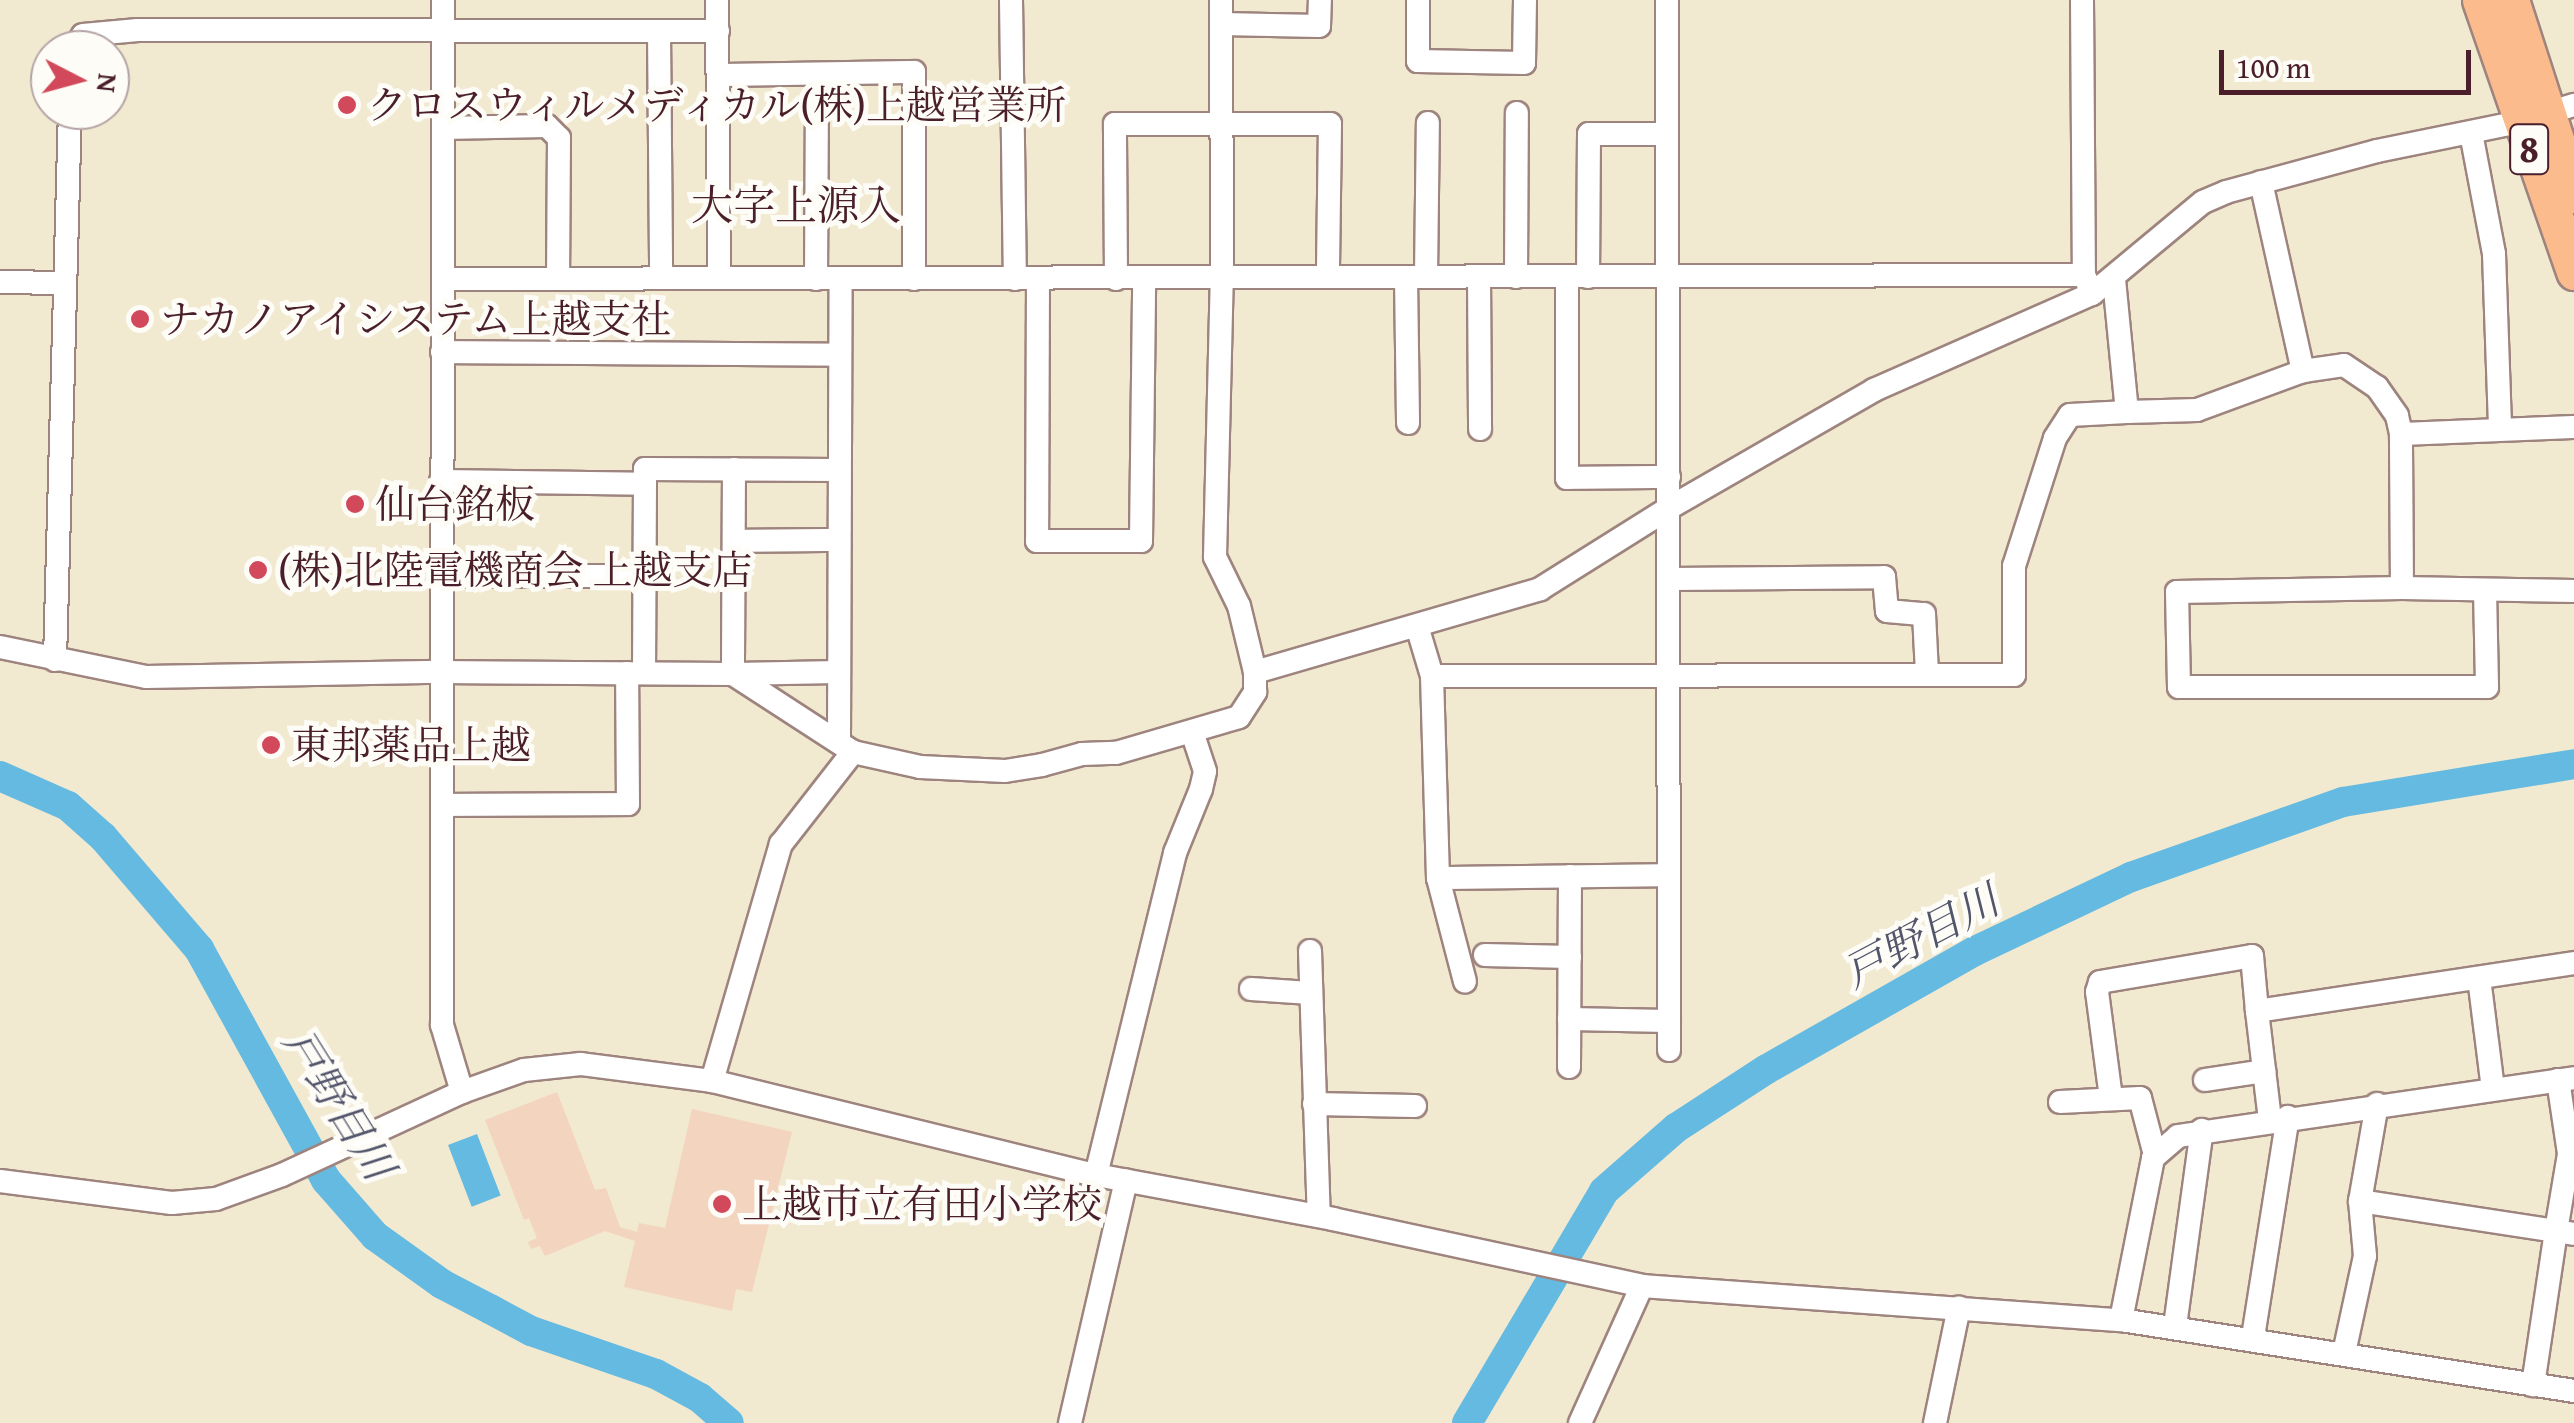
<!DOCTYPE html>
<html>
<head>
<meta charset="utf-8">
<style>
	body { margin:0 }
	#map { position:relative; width:2574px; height:1423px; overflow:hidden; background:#f1e9d0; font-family:"Gentium Book Plus","Noto Serif JP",serif }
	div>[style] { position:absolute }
	.built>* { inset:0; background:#f3d4bf }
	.water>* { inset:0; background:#65bae1; transform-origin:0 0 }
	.river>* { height:30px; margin:-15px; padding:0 15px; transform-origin:15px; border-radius:15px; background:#65bae1 }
	.roads { filter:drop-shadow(2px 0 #9e847e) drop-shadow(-2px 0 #9e847e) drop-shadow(0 2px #9e847e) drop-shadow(0 -2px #9e847e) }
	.minor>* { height:22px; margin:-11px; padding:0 11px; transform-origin:11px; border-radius:11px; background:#fff }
	.highway>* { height:35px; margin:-17.5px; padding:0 17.5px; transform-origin:17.5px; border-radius:17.5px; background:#fbbb8d }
	.dots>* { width:28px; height:28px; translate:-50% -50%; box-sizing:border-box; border:5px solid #fdfcf7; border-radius:50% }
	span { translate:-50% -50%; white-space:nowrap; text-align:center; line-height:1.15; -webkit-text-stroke:10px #fdfcf7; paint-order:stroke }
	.shield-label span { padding:2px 8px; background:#fdfcf7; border:2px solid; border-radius:8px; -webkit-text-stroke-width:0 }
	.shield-label { font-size:38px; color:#4a1f2b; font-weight:700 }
	.poi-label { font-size:40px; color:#4a1f2b }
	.left { translate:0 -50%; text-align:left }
	.neighbourhood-label { font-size:42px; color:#4a1f2b }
	.water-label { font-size:42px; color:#53556b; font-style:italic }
	.north { position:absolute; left:30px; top:30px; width:100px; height:100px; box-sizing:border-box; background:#fdfcf7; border:2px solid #b5a4a5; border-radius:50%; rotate:96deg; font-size:28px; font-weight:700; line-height:40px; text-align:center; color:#4a1f2b }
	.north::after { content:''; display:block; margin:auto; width:35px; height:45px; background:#d1495b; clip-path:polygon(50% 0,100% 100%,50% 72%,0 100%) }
	.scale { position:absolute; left:2219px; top:50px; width:252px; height:45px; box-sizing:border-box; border:5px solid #4a1f2b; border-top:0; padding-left:12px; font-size:30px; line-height:35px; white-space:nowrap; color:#4a1f2b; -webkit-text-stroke:8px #fdfcf7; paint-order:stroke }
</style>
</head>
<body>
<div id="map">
	<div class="built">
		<i style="clip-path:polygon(557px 1092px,595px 1190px,606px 1188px,620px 1227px,637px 1232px,639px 1223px,665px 1228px,692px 1109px,792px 1132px,752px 1292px,736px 1289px,732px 1311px,624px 1287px,635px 1241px,605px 1231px,545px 1256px,540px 1246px,531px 1249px,528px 1242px,537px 1238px,529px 1218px,524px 1220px,485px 1120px)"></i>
	</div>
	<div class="water">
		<i style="left:477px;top:1134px;width:66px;height:31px;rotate:69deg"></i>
	</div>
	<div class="river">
		<i style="left:0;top:776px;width:74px;rotate:23.8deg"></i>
		<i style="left:68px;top:806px;width:47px;rotate:41.5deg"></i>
		<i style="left:103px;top:837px;width:148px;rotate:49.4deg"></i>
		<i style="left:199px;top:949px;width:264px;rotate:61.2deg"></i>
		<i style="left:326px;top:1180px;width:74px;rotate:48.8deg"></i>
		<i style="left:375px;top:1236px;width:82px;rotate:35.6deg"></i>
		<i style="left:442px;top:1284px;width:54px;rotate:27.5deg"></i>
		<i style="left:490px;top:1309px;width:47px;rotate:28.2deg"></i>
		<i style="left:531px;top:1331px;width:132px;rotate:19deg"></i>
		<i style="left:656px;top:1374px;width:50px;rotate:28.6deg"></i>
		<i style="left:700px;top:1398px;width:38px;rotate:41deg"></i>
		<i style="left:1467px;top:1423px;width:269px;rotate:-59.4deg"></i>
		<i style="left:1604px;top:1191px;width:96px;rotate:-41.2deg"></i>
		<i style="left:1676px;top:1128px;width:108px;rotate:-33deg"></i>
		<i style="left:1767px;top:1069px;width:239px;rotate:-29.6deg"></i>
		<i style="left:1975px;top:951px;width:173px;rotate:-25.4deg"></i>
		<i style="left:2131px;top:877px;width:225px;rotate:-19.5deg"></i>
		<i style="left:2343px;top:802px;width:234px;rotate:-9.3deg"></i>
	</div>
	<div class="roads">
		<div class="minor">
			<i style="left:443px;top:0;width:1025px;rotate:90.06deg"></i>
			<i style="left:442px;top:1025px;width:70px;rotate:73.4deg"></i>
			<i style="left:717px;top:0;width:277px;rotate:89.6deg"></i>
			<i style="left:1011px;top:0;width:279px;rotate:89.2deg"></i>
			<i style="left:1418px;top:0;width:61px;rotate:90deg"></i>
			<i style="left:1418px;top:61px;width:106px;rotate:1.1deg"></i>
			<i style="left:1524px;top:63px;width:63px;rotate:-89.1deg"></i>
			<i style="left:1667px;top:0;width:1050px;rotate:89.89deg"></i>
			<i style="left:2082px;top:0;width:275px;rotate:89.6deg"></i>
			<i style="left:2084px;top:275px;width:12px;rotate:66deg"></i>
			<i style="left:1221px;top:24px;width:98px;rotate:1.2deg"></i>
			<i style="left:1319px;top:26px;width:26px;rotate:-88deg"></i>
			<i style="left:659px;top:31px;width:247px;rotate:89.5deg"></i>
			<i style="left:74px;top:50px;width:17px;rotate:-59deg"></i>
			<i style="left:83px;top:35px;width:55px;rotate:-5.2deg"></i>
			<i style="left:138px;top:30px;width:580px;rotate:0.1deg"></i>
			<i style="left:718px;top:75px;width:196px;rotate:-0.9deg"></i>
			<i style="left:914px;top:72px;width:207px;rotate:90deg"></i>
			<i style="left:443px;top:128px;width:104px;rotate:-1.1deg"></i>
			<i style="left:547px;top:126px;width:17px;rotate:45deg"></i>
			<i style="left:559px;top:138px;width:139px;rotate:90.4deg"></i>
			<i style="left:2471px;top:133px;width:123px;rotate:79.2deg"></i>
			<i style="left:2494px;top:254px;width:173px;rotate:88deg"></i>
			<i style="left:2261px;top:182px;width:194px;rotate:77.5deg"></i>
			<i style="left:1406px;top:277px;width:146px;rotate:89.2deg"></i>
			<i style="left:1426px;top:277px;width:154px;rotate:-89.3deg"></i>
			<i style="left:1479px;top:277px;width:152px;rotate:89.6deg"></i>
			<i style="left:1516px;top:277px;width:164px;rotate:-89.7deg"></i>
			<i style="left:1567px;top:277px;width:201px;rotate:90deg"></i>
			<i style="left:1567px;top:478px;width:102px;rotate:-0.6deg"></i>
			<i style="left:1588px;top:277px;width:143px;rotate:-89.6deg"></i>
			<i style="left:1589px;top:134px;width:78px"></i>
			<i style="left:1038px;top:278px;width:263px;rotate:90.2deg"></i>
			<i style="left:1037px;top:541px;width:104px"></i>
			<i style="left:1141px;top:541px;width:261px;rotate:-89.3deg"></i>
			<i style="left:443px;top:279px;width:1641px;rotate:-0.14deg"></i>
			<i style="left:816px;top:279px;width:205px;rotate:-89.7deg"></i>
			<i style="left:1116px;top:279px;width:155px;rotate:-90.4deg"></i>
			<i style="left:1115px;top:124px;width:215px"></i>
			<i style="left:1330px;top:124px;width:152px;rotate:90.8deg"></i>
			<i style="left:0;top:282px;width:65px;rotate:0.9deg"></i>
			<i style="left:442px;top:352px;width:397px;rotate:0.4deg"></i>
			<i style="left:2127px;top:412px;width:70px;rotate:-1.6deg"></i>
			<i style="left:2197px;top:410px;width:113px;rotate:-20.2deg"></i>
			<i style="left:2303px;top:371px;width:41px;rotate:-8.3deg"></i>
			<i style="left:2344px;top:365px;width:40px;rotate:34deg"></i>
			<i style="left:2377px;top:387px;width:35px;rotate:55deg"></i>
			<i style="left:2397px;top:416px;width:18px;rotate:77deg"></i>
			<i style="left:734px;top:469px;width:205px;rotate:90.3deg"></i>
			<i style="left:733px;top:674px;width:106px;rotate:-1.1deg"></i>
			<i style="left:441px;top:481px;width:204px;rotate:0.8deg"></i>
			<i style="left:645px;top:484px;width:15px;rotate:-90deg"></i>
			<i style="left:645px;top:469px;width:193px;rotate:0.3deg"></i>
			<i style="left:736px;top:541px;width:103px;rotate:-0.6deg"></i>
			<i style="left:442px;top:576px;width:203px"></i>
			<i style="left:1670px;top:579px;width:214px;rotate:-0.5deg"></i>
			<i style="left:1884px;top:577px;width:34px;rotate:85deg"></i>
			<i style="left:1887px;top:611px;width:37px;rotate:5deg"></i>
			<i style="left:1924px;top:614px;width:59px;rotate:87.1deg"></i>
			<i style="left:2402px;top:588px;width:154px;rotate:-90.4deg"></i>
			<i style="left:2401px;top:434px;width:173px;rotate:-2.3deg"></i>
			<i style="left:2485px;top:590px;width:97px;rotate:88.8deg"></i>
			<i style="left:2487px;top:687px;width:308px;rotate:180deg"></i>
			<i style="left:2179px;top:687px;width:95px;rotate:-91.2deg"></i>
			<i style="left:2177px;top:592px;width:225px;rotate:-1deg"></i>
			<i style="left:2402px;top:588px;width:172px;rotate:1deg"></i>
			<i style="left:1417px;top:626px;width:52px;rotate:73.3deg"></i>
			<i style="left:1432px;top:676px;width:582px;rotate:-0.1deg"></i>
			<i style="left:2014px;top:675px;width:109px;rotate:-90deg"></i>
			<i style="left:2014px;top:566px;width:134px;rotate:-72.2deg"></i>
			<i style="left:2055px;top:438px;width:27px;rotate:-57deg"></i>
			<i style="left:2070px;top:415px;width:57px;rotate:-3deg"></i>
			<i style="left:2127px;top:412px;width:134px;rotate:-95.6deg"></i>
			<i style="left:0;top:647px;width:149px;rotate:11.6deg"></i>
			<i style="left:146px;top:677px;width:294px;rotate:-1deg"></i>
			<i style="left:440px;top:672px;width:293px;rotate:0.4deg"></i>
			<i style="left:733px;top:674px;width:143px;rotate:33deg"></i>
			<i style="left:853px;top:752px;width:69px;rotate:12.6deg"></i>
			<i style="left:920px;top:767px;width:85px;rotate:2.7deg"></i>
			<i style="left:1005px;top:771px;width:37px;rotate:-9deg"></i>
			<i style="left:1042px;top:765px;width:41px;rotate:-15.4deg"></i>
			<i style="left:1082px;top:754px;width:34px;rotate:-2deg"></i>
			<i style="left:1116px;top:753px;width:128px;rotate:-16.3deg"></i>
			<i style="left:1239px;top:717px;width:30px;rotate:-57deg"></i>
			<i style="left:1255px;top:692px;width:20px;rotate:-90deg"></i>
			<i style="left:1255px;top:672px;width:68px;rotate:-103.6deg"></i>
			<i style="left:1239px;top:606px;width:55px;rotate:-116.1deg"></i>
			<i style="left:1215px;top:557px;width:279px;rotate:-88.6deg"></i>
			<i style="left:1222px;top:278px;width:278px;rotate:-90.2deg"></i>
			<i style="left:55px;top:660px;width:550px;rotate:-88.44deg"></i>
			<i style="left:1255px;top:672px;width:297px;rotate:-16.2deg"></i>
			<i style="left:1540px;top:589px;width:152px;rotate:-32.1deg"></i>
			<i style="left:1669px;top:508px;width:237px;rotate:-29.9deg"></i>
			<i style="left:1874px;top:390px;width:238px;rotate:-23.8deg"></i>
			<i style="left:2092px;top:294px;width:144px;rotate:-39.7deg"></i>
			<i style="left:2203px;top:202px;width:25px;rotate:-23deg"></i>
			<i style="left:2226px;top:192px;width:156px;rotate:-15.2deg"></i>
			<i style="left:2377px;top:151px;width:145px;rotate:-11.5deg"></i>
			<i style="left:2519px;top:122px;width:58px;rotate:-17.2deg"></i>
			<i style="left:644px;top:673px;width:189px;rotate:-89.7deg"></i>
			<i style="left:1432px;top:676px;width:202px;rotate:88.3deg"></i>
			<i style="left:1438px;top:878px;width:107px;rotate:75.4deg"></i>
			<i style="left:839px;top:739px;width:460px;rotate:-89.8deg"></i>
			<i style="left:442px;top:805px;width:186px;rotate:-0.3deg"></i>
			<i style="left:628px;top:804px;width:131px;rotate:-90.4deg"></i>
			<i style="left:1438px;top:878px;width:231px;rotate:-0.7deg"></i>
			<i style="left:1310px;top:951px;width:265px;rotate:88.1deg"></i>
			<i style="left:1485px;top:955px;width:85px;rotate:1.3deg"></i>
			<i style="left:2479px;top:978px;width:112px;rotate:82.8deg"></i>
			<i style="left:1251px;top:989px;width:59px;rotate:3.9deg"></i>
			<i style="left:1569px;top:1019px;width:100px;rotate:1.1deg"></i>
			<i style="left:1569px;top:1067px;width:191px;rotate:-89.7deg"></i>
			<i style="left:2205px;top:1080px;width:60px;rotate:-8.7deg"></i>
			<i style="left:2558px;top:1080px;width:75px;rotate:81.5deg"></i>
			<i style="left:2569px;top:1154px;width:78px;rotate:99.6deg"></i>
			<i style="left:2556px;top:1231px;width:18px;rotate:9deg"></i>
			<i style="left:712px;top:1081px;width:247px;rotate:-73.8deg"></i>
			<i style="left:781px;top:844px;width:117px;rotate:-52deg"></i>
			<i style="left:2111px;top:1098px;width:107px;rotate:-97.5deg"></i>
			<i style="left:2097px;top:992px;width:10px;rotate:-73deg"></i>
			<i style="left:2100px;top:982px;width:154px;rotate:-9.7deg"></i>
			<i style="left:2252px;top:956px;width:55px;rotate:84.8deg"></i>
			<i style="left:2060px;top:1102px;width:80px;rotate:-2.9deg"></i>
			<i style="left:2140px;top:1098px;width:59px;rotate:75.3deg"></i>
			<i style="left:1314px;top:1104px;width:101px;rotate:1.1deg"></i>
			<i style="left:2377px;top:1104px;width:98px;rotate:99.9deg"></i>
			<i style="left:2360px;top:1201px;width:198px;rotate:8.7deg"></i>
			<i style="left:2556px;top:1231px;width:156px;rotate:98.5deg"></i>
			<i style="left:2270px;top:1120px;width:110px;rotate:-96.8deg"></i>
			<i style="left:2257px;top:1011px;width:321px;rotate:-8.6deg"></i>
			<i style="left:1096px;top:1175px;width:332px;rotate:-76.2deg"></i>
			<i style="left:1175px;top:853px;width:69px;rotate:-67.9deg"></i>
			<i style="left:1201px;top:789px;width:18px;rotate:-77deg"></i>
			<i style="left:1205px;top:771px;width:41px;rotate:-108.4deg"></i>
			<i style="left:0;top:1181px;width:173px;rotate:7.3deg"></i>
			<i style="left:172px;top:1203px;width:44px;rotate:-5.2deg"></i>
			<i style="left:216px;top:1199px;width:70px;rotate:-20deg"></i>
			<i style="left:282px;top:1175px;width:198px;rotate:-24.8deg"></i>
			<i style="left:462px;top:1092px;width:66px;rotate:-19.5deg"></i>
			<i style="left:524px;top:1070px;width:57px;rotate:-6deg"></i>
			<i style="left:581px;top:1064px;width:132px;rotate:7.4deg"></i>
			<i style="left:712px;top:1081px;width:395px;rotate:13.8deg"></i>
			<i style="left:1096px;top:1175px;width:241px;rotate:10.5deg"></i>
			<i style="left:1333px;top:1219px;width:316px;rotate:12.2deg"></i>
			<i style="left:1642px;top:1286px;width:480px;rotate:4.1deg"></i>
			<i style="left:2121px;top:1320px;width:459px;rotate:8.9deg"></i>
			<i style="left:2121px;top:1320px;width:165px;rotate:-78.8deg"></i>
			<i style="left:2153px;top:1158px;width:33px;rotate:-41deg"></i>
			<i style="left:2178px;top:1136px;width:400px;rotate:-8.3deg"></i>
			<i style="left:2175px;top:1326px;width:198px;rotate:-82.2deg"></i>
			<i style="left:2253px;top:1337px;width:223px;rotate:-81deg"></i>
			<i style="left:2344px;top:1353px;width:99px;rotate:-77.8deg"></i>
			<i style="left:2365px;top:1256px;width:55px;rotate:-95.2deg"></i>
			<i style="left:1070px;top:1423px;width:249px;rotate:-77deg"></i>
			<i style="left:1580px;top:1423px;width:150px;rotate:-65.7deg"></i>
			<i style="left:1935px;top:1423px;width:118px;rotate:-78.3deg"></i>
		</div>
		<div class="highway">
			<i style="left:2480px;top:0;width:288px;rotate:70.9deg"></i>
			<i style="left:2511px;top:0;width:205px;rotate:72.1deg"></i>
		</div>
	</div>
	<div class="dots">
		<i style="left:347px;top:105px;background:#d1495b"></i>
		<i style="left:140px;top:319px;background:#d1495b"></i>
		<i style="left:355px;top:504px;background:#d1495b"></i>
		<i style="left:258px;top:570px;background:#d1495b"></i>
		<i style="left:271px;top:745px;background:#d1495b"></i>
		<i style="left:722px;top:1204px;background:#d1495b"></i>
	</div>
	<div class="shield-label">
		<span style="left:2529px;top:149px">8</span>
	</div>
	<div class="poi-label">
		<span class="left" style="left:367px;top:105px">クロスウィルメディカル(株)上越営業所</span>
		<span class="left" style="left:160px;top:319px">ナカノアイシステム上越支社</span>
		<span class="left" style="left:375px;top:504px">仙台銘板</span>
		<span class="left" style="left:278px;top:570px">(株)北陸電機商会 上越支店</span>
		<span class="left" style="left:291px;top:745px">東邦薬品上越</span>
		<span class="left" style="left:742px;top:1204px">上越市立有田小学校</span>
	</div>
	<div class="neighbourhood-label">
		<span style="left:796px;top:205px">大字上源入</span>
	</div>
	<div class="water-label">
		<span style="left:1921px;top:936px;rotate:-28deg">戸野目川</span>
		<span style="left:339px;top:1104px;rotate:58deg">戸野目川</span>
	</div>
	<div class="north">N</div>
	<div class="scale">100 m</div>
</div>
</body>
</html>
